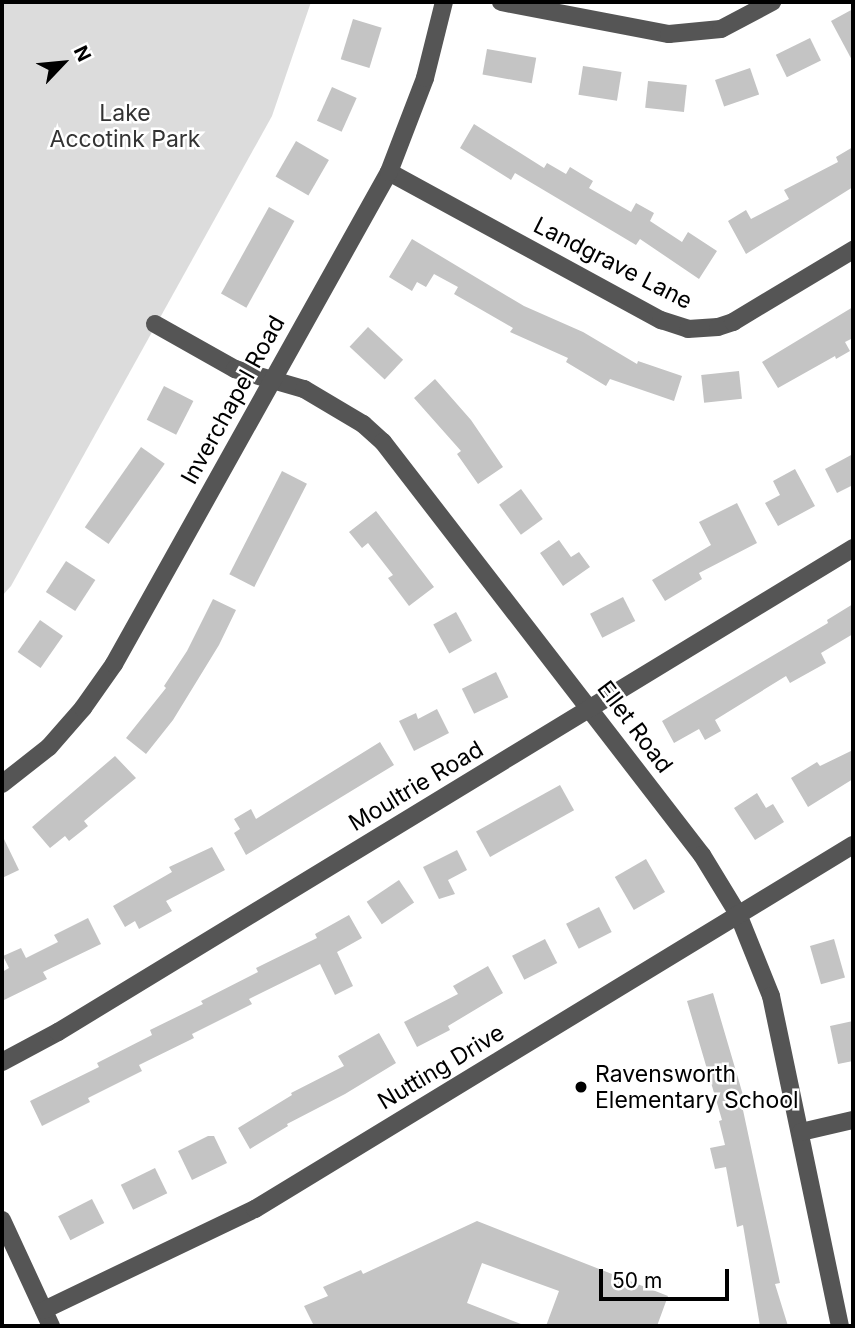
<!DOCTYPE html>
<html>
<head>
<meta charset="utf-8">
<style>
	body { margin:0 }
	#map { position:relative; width:855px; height:1328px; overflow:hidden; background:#fff; font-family:Inter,sans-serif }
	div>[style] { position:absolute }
	.green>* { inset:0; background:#dcdcdc }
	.building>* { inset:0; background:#c4c4c4; transform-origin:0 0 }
	.minor>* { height:18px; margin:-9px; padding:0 9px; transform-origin:9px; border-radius:9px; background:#555 }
	.dots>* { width:19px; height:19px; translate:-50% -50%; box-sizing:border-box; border:4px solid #fff; border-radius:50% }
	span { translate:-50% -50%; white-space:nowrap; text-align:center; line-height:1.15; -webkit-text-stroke:5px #fff; paint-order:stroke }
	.park-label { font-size:23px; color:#333 }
	.street-label { font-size:23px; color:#000 }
	.poi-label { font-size:23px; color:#000 }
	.left { translate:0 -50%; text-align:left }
	.frame { position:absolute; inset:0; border:4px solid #000; pointer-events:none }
	.north { position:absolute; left:28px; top:28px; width:70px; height:70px; -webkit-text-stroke:5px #fff; paint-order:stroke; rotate:64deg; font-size:19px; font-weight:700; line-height:28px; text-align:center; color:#000 }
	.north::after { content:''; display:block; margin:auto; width:24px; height:32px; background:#000; clip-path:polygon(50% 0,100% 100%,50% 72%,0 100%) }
	.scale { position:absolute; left:599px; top:1269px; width:130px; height:32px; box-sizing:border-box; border:4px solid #000; border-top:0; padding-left:9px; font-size:21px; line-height:24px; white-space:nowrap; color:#000; -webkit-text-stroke:5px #fff; paint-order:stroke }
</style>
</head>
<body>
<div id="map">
	<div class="green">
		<i style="clip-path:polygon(2px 2px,311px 2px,272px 116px,11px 586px,2px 596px)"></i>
	</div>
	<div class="building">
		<i style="clip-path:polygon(853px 9px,853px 62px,831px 21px)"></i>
		<i style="left:353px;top:19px;width:30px;height:42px;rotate:17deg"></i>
		<i style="left:810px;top:38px;width:25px;height:38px;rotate:64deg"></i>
		<i style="left:487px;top:49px;width:50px;height:26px;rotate:10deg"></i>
		<i style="left:583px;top:66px;width:39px;height:29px;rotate:9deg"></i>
		<i style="left:750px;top:68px;width:28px;height:37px;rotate:71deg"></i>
		<i style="left:648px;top:81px;width:39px;height:27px;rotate:6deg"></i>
		<i style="left:332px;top:87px;width:27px;height:37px;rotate:24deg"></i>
		<i style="clip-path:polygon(474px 124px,544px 168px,547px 163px,566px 174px,570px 167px,593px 181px,589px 188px,631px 212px,636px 203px,654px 213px,650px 221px,682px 242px,688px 232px,717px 251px,699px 279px,640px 239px,636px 245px,515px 173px,511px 180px,460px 148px)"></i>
		<i style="left:296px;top:141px;width:38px;height:41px;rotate:30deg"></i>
		<i style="clip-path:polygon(853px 147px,853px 187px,746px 254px,728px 221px,746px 210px,751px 219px,789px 199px,784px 190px,838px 162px,836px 157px)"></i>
		<i style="left:269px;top:207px;width:29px;height:99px;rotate:29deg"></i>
		<i style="clip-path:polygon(412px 239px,524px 306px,583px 332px,637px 364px,638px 361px,682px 376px,674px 401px,610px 379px,606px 386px,566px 362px,568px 358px,510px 332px,513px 328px,454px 294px,458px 287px,434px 274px,426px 287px,417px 282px,412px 291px,389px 277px)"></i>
		<i style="clip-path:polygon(853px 307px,853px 338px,845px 342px,850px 351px,836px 359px,835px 356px,778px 388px,762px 362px)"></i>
		<i style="left:368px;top:327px;width:48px;height:27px;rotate:43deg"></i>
		<i style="left:739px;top:371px;width:28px;height:38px;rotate:84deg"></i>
		<i style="clip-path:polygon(435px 379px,471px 420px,503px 467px,478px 484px,457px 454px,461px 451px,414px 398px)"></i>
		<i style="left:164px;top:386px;width:33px;height:38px;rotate:27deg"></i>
		<i style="left:141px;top:447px;width:29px;height:98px;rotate:35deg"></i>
		<i style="clip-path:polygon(853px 454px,853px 485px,837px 493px,825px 469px)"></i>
		<i style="clip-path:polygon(795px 469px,815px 506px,778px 526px,765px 503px,780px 495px,773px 481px)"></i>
		<i style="left:282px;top:471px;width:28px;height:116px;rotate:27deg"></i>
		<i style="left:521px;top:489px;width:37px;height:27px;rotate:54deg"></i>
		<i style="clip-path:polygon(737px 503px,757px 543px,699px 573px,702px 579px,665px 601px,652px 580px,711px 545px,699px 522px)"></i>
		<i style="clip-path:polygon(376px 511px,434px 587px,409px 606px,388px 578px,393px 575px,368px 543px,362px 548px,349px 532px)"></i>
		<i style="clip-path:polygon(559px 540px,571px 557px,579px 552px,590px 567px,563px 586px,540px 553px)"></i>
		<i style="left:66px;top:561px;width:35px;height:37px;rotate:33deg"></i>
		<i style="left:623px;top:597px;width:27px;height:37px;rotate:63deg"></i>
		<i style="clip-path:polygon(213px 599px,236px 610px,219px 645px,173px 720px,146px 754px,126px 738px,166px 688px,164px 686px,187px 651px)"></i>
		<i style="clip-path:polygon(853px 604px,853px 634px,821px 653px,826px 663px,790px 683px,786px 676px,715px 720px,721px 731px,705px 740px,699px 729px,674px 743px,662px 721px,828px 623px,827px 620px)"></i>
		<i style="left:456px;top:612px;width:33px;height:26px;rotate:61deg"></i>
		<i style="left:40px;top:620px;width:28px;height:39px;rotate:35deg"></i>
		<i style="left:496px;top:672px;width:28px;height:38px;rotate:64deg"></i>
		<i style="clip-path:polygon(437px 709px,449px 733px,414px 751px,399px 721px,416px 713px,418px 719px)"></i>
		<i style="clip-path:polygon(380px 742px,394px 765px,246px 855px,234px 833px,240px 829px,234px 819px,251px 809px,256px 819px)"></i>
		<i style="clip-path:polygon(853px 750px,853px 779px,808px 807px,791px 778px,817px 762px,820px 766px)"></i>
		<i style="clip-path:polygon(115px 756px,136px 778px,84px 821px,88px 826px,69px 841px,65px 836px,50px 848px,32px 827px)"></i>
		<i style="left:560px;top:785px;width:29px;height:96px;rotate:61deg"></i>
		<i style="clip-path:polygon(757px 793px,766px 808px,773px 804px,784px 822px,755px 840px,734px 808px)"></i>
		<i style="clip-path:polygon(2px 835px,19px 870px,2px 878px)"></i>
		<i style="clip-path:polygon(212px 847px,225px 870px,166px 901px,172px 911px,139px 929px,135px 921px,125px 927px,113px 906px,172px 872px,169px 867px)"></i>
		<i style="clip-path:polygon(457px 850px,467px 870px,448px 880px,455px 894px,439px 899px,423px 867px)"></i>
		<i style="left:646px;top:859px;width:38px;height:36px;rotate:60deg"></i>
		<i style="left:399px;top:880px;width:27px;height:39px;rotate:56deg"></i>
		<i style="left:599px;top:907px;width:28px;height:37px;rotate:63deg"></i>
		<i style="clip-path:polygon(349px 915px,362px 938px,337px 952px,353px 986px,335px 995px,320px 964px,249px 999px,252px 1004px,192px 1034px,194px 1038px,139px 1065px,142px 1071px,88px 1098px,90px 1102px,42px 1126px,30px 1101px,99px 1067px,97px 1063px,152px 1035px,150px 1030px,203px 1004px,201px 1001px,258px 972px,256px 968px,317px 938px,315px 934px)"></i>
		<i style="clip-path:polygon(88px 918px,101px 944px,43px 972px,47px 979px,2px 1001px,2px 972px,9px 968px,3px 956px,21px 948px,26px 958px,58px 942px,54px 935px)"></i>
		<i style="left:545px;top:939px;width:27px;height:37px;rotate:63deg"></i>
		<i style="left:834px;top:939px;width:40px;height:25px;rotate:74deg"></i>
		<i style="clip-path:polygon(488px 966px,503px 993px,448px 1026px,450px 1030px,417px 1047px,404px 1022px,458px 994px,453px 986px)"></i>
		<i style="clip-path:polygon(713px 993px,743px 1095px,740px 1096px,780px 1283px,775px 1284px,788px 1326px,760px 1326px,743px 1225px,737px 1227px,726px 1167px,715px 1169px,710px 1148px,725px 1145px,719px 1121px,722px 1120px,687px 1001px)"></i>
		<i style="clip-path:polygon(853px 1021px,853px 1061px,838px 1064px,830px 1026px)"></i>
		<i style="clip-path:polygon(379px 1033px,396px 1063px,345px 1094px,287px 1124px,288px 1126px,250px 1149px,238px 1128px,292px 1095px,291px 1093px,344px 1066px,338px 1056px)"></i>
		<i style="clip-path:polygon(208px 1136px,214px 1136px,227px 1163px,192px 1180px,178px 1151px)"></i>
		<i style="left:155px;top:1168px;width:28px;height:38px;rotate:64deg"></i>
		<i style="left:92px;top:1199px;width:27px;height:38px;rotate:63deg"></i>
		<i style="clip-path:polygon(477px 1221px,668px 1296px,657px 1326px,546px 1326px,559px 1291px,482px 1263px,467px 1303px,526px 1326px,314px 1326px,304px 1306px,328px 1296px,323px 1287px,361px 1270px,363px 1274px)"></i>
	</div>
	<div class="minor">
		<i style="left:501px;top:2px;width:171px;rotate:10.8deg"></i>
		<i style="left:669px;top:34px;width:52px;rotate:-5.5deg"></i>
		<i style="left:721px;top:29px;width:58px;rotate:-27.9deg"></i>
		<i style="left:389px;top:172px;width:310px;rotate:28.6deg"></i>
		<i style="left:661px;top:320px;width:28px;rotate:18deg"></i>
		<i style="left:688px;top:329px;width:30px;rotate:-4deg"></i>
		<i style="left:718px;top:327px;width:16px;rotate:-18deg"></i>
		<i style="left:733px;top:322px;width:140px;rotate:-31deg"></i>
		<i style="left:155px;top:324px;width:92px;rotate:29.4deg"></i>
		<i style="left:235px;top:369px;width:72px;rotate:16.2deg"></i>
		<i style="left:304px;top:389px;width:69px;rotate:30.7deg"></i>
		<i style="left:363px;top:424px;width:27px;rotate:42deg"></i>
		<i style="left:383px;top:442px;width:522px;rotate:52.32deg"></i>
		<i style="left:702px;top:855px;width:69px;rotate:58.6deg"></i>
		<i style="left:738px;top:914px;width:88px;rotate:68.1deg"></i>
		<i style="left:771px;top:996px;width:337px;rotate:78.2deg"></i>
		<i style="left:2px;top:784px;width:60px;rotate:-38.2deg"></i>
		<i style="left:49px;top:747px;width:52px;rotate:-48.9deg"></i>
		<i style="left:83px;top:708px;width:54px;rotate:-54.8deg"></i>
		<i style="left:114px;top:664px;width:564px;rotate:-60.8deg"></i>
		<i style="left:389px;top:172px;width:101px;rotate:-69deg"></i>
		<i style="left:425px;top:78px;width:78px;rotate:-76deg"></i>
		<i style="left:2px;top:1062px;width:64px;rotate:-28.2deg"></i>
		<i style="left:58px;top:1032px;width:931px;rotate:-31.33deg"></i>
		<i style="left:801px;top:1132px;width:53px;rotate:-13deg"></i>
		<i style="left:2px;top:1220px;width:117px;rotate:65.2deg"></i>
		<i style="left:44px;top:1310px;width:234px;rotate:-25.6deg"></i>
		<i style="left:255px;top:1209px;width:700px;rotate:-31.33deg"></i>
	</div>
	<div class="dots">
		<i style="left:581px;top:1087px;background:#000"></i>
	</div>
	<div class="park-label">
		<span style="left:125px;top:126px">Lake<br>Accotink Park</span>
	</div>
	<div class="street-label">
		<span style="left:613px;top:263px;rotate:27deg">Landgrave Lane</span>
		<span style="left:233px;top:400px;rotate:-61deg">Inverchapel Road</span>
		<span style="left:635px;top:727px;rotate:53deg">Ellet Road</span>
		<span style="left:416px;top:786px;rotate:-31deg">Moultrie Road</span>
		<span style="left:441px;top:1067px;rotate:-31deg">Nutting Drive</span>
	</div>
	<div class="poi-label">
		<span class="left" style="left:595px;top:1087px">Ravensworth<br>Elementary School</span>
	</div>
	<div class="frame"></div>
	<div class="north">N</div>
	<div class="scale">50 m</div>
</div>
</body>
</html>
